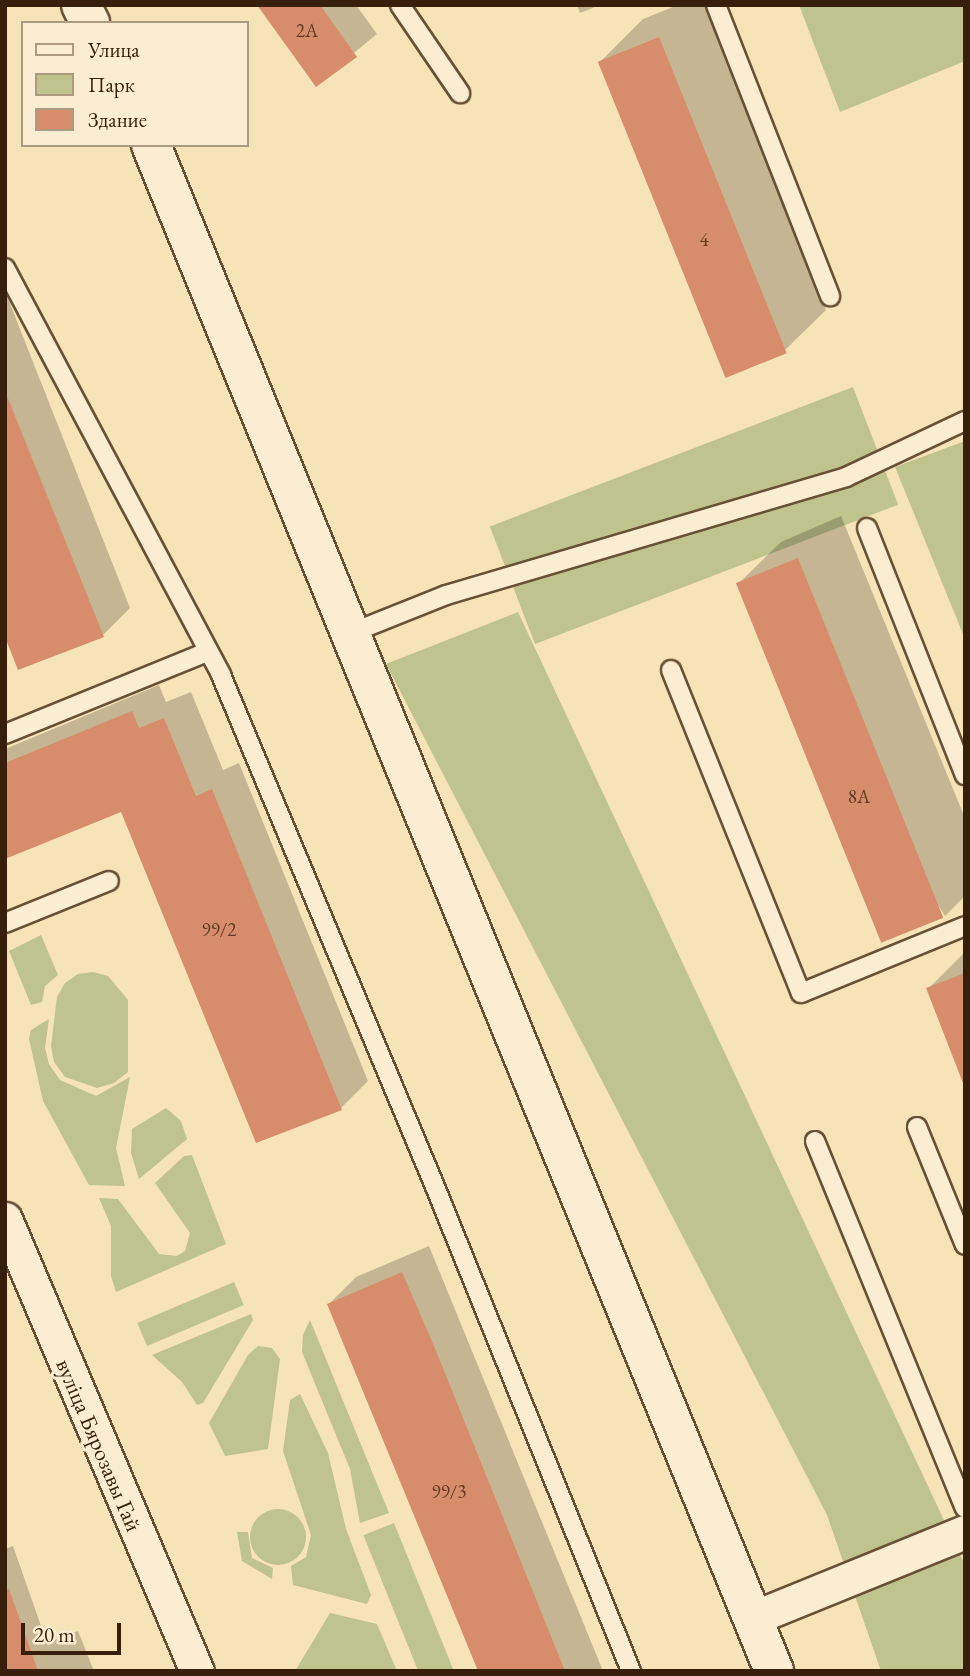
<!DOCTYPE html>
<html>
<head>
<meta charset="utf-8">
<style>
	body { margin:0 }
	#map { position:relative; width:970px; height:1676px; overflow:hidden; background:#f7e3b8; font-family:"EB Garamond",serif }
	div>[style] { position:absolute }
	.green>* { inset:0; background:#bfc38d; transform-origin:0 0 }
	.round { border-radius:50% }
	.shadow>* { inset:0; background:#0003 }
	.building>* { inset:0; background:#d78d6c; transform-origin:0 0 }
	.roads { filter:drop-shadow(2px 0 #685036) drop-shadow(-2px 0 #685036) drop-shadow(0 2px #685036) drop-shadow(0 -2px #685036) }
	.lane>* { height:18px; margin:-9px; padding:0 9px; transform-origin:9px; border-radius:9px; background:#faedd1 }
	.street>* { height:33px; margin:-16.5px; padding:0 16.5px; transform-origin:16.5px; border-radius:16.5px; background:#faedd1 }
	.secondary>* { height:38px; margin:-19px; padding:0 19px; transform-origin:19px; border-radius:19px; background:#faedd1 }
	span { translate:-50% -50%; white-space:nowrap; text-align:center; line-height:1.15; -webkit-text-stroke:6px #faedd1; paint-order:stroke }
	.number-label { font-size:19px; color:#603a23 }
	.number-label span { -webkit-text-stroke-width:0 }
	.street-label { font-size:23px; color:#381f0b }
	.frame { position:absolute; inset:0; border:7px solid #381f0b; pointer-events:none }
	.legend { position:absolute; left:21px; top:21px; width:228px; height:126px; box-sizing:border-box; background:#faedd1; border:2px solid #ac9b82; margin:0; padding:9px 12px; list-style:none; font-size:21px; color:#381f0b }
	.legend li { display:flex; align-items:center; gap:14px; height:35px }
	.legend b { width:35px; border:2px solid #ac9b82 }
	.scale { position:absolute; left:21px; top:1623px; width:100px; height:32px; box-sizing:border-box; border:4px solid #381f0b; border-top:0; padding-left:9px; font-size:21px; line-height:24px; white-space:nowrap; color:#381f0b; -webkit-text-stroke:5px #faedd1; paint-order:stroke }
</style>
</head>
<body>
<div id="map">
	<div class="green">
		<i style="clip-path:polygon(799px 5px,965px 5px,965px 61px,840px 112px)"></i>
		<i style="left:853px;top:387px;width:126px;height:389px;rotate:69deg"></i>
		<i style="clip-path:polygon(965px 441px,965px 639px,895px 467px)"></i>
		<i style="clip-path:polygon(518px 612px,965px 1565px,965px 1671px,881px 1671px,827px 1515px,386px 664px)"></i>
		<i style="clip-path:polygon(41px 935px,58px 975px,45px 986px,42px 1002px,31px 1005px,9px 951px)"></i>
		<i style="clip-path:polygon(93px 972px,108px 976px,128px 1000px,128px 1072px,114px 1083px,97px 1088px,65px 1077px,54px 1062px,51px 1046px,57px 997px,65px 983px,78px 974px)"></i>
		<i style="clip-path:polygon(49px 1019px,45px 1048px,49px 1064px,60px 1080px,96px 1096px,130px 1077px,116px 1148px,125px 1186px,89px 1185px,43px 1101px,29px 1039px,31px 1030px)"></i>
		<i style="clip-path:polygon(166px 1108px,181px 1121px,187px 1139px,139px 1179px,131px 1153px,132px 1129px)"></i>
		<i style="clip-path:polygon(192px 1155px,226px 1244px,116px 1292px,111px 1276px,111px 1226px,99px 1198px,118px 1199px,159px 1254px,177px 1256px,185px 1251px,190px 1233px,155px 1183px,184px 1156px)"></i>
		<i style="left:234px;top:1282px;width:25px;height:105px;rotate:67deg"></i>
		<i style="clip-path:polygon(251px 1314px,253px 1320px,203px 1403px,197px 1405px,182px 1382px,152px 1355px)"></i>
		<i style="clip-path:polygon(310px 1320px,389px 1513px,360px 1523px,350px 1469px,302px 1352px,303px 1335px)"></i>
		<i style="clip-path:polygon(258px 1346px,272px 1348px,280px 1359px,268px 1449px,225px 1456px,209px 1423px,248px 1355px)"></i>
		<i style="clip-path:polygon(300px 1394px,328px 1453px,346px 1529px,371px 1595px,367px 1604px,293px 1585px,291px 1566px,306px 1557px,311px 1535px,283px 1451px,290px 1400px)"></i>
		<i class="round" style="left:250px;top:1509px;width:56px;height:56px"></i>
		<i style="left:394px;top:1523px;width:160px;height:33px;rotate:68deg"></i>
		<i style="clip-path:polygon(237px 1532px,248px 1532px,252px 1558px,273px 1568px,272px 1579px,242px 1561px)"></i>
		<i style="clip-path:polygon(330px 1613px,377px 1624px,397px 1671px,295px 1671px)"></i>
	</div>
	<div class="shadow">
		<i style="clip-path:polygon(259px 5px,356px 5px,377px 34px,316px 84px)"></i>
		<i style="clip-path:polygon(577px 5px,600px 5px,580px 13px)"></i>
		<i style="clip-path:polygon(678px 5px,706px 5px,826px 310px,783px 352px,600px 62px,643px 19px)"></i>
		<i style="clip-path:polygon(7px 296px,130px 608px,103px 635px,5px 631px)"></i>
		<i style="clip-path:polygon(841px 516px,965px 818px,965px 896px,945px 916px,738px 584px,781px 542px)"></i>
		<i style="clip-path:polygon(159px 685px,166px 702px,191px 692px,223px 770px,239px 763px,368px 1081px,341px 1108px,257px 1140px,122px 810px,5px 857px,5px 749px)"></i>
		<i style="clip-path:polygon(965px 952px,965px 1082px,928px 989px)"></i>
		<i style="clip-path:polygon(429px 1246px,603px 1671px,480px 1671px,329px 1304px,356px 1277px)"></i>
		<i style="clip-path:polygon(13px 1546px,47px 1643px,78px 1631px,94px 1671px,7px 1671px,5px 1549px)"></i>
	</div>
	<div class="building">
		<i style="clip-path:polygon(257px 5px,320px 5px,357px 57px,316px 87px)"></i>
		<i style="left:659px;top:37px;width:341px;height:66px;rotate:68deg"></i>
		<i style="clip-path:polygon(5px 391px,104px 637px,18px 670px,5px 637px)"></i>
		<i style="left:798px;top:558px;width:388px;height:67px;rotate:68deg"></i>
		<i style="clip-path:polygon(132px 711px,139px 728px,164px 718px,196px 796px,212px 789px,342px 1110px,256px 1143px,121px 812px,5px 859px,5px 763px)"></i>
		<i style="clip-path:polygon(965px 973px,965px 1083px,963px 1083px,926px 988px)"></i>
		<i style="clip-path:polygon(402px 1272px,434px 1346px,565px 1671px,478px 1671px,327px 1304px)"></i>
		<i style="clip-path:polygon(5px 1589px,9px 1589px,38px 1671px,5px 1671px)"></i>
	</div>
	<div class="roads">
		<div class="lane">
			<i style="left:400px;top:5px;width:107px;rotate:55.7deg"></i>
			<i style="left:716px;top:5px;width:313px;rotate:68.6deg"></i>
			<i style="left:5px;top:268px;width:461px;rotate:62deg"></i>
			<i style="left:221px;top:675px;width:557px;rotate:67.3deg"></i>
			<i style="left:436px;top:1189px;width:520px;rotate:67.97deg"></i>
			<i style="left:867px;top:528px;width:266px;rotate:68.4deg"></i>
			<i style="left:351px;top:633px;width:102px;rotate:-21.8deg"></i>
			<i style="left:446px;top:595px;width:417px;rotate:-16.4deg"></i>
			<i style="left:846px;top:477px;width:132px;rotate:-25.2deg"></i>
			<i style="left:671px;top:670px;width:348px;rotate:68.1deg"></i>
			<i style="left:801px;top:993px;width:177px;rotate:-22.2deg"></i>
			<i style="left:5px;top:734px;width:218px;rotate:-22.1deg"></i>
			<i style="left:5px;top:923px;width:112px;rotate:-22deg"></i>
			<i style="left:917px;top:1127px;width:127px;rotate:67.9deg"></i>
			<i style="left:815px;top:1141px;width:396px;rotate:67.8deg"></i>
		</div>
		<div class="street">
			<i style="left:5px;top:1219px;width:491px;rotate:67deg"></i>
			<i style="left:753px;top:1618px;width:229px;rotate:-22.1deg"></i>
		</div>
		<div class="secondary">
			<i style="left:81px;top:5px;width:20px;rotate:63deg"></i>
			<i style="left:151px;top:145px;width:1648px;rotate:67.79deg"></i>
		</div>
	</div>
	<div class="number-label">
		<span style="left:307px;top:31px">2А</span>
		<span style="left:704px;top:240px">4</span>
		<span style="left:859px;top:797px">8А</span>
		<span style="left:219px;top:930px">99/2</span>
		<span style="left:449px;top:1492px">99/3</span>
	</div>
	<div class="street-label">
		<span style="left:99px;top:1445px;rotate:67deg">вуліца Бярозавы Гай</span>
	</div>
	<div class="frame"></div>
	<ul class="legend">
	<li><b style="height:9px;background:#faedd1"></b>Улица</li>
	<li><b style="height:19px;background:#bfc38d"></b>Парк</li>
	<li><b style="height:19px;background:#d78d6c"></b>Здание</li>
	</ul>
	<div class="scale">20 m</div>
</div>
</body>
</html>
